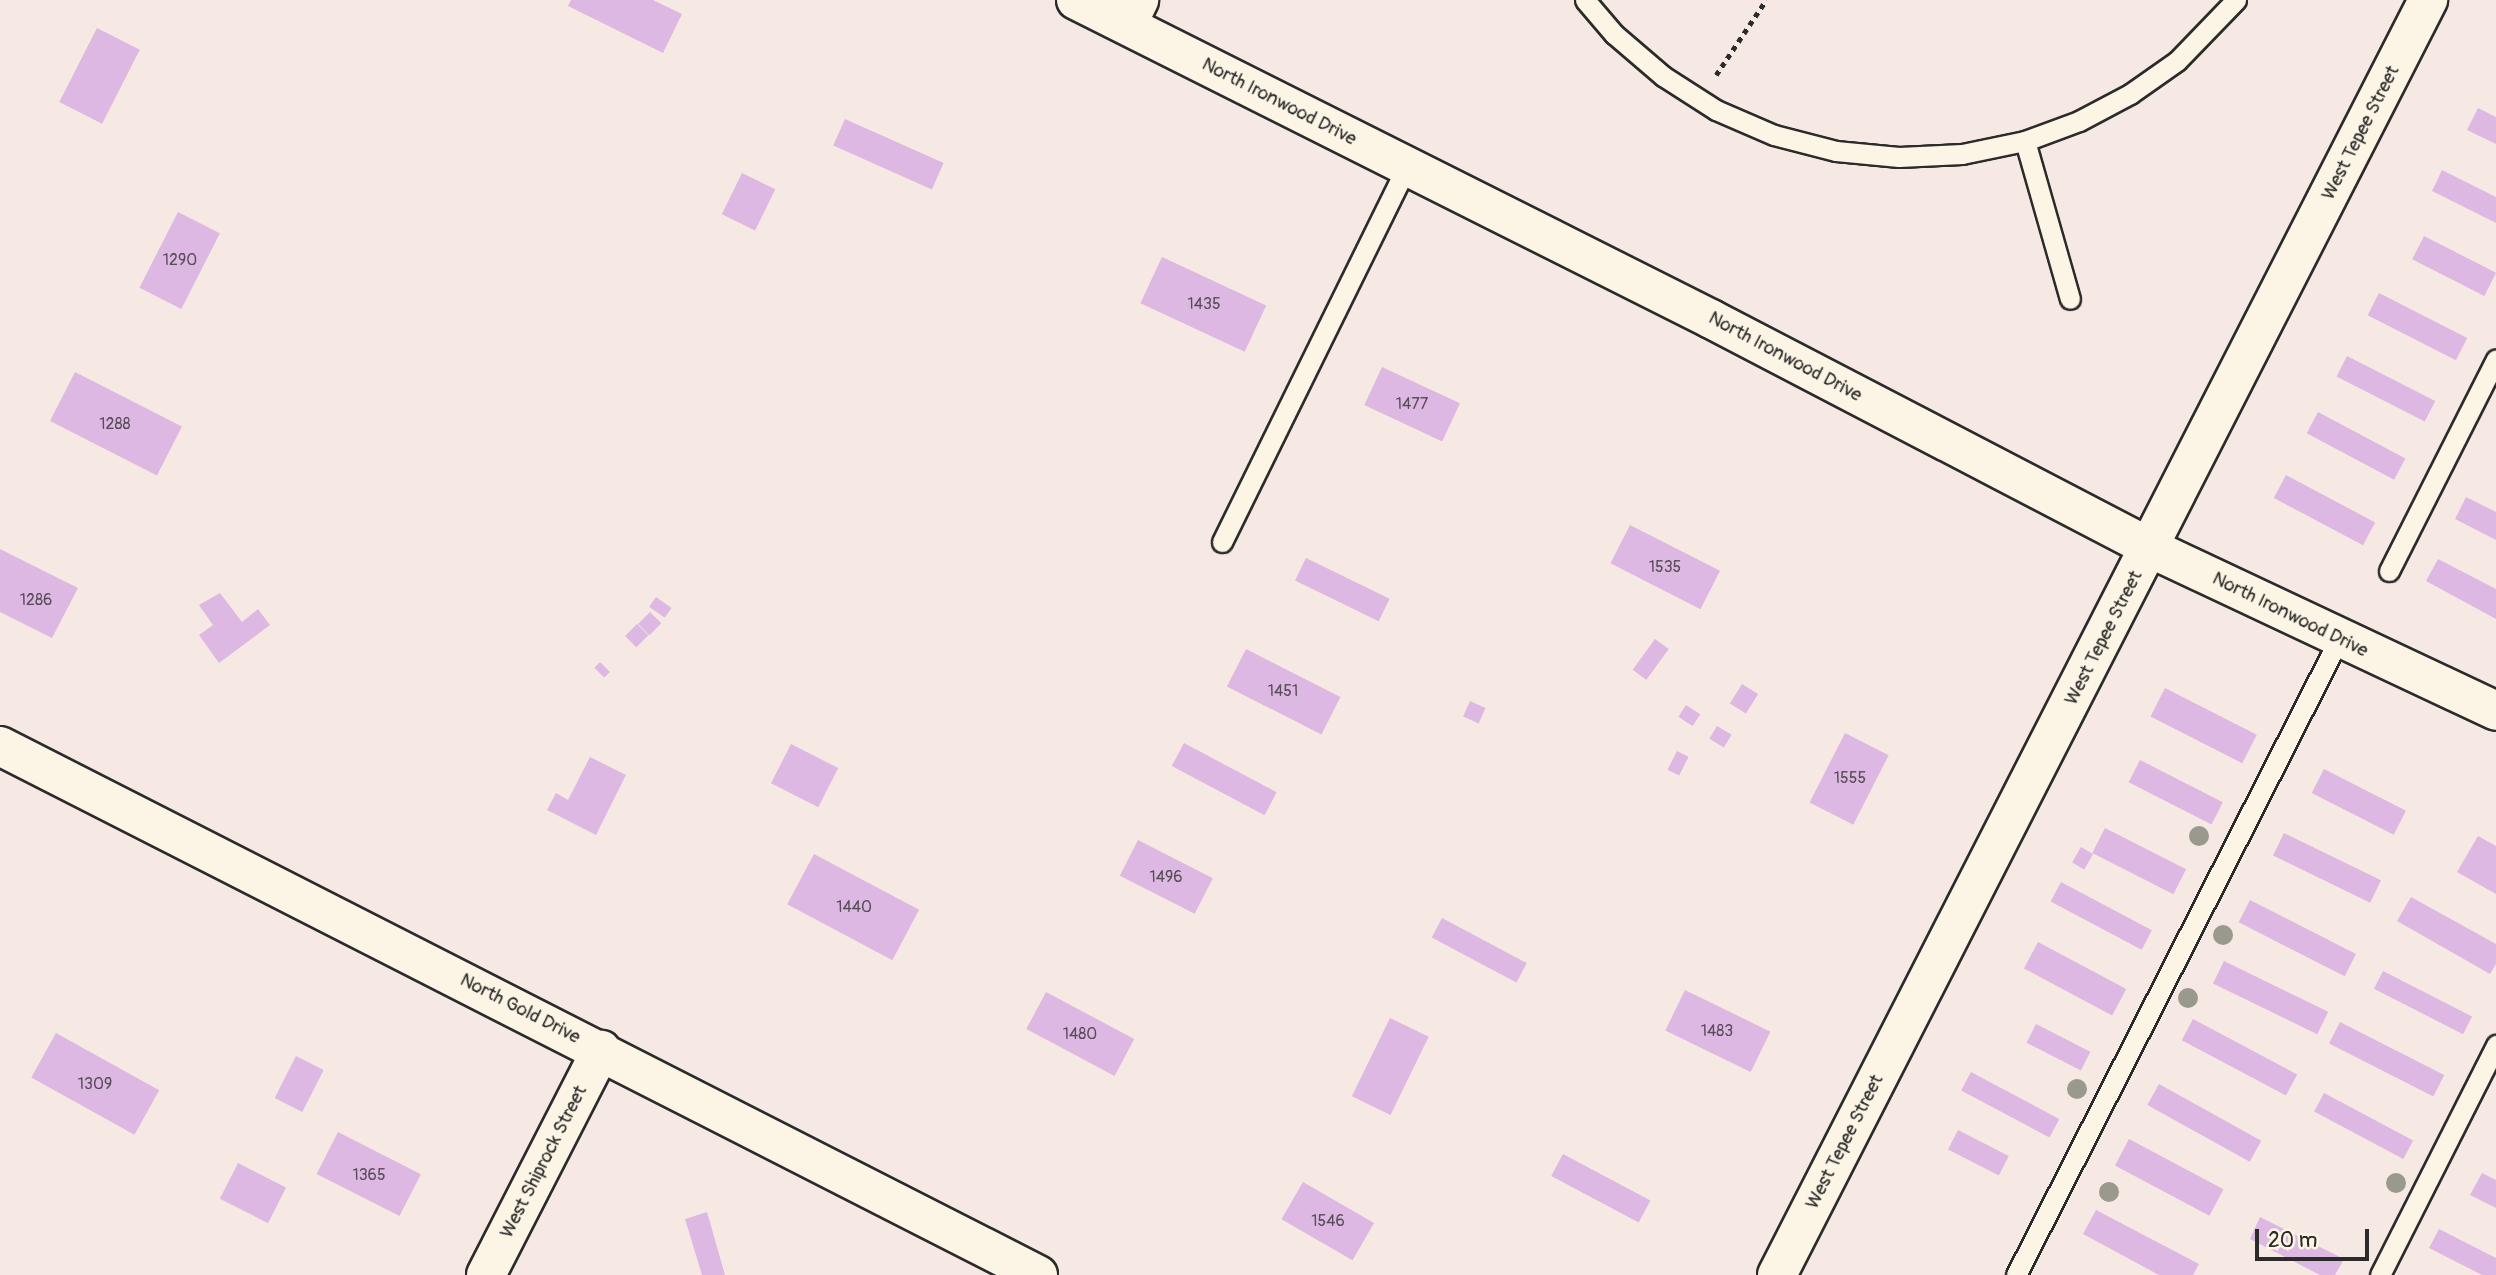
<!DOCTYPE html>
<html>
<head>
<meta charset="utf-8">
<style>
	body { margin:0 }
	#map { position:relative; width:2496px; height:1275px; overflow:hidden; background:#f6e9e4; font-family:Pangolin,sans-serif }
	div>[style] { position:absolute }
	.building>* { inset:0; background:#ddb8e2; transform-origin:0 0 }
	.path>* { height:4.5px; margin-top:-2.25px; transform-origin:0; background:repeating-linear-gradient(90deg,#2b2b2b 0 5px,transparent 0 10px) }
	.roads { filter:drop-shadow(2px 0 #2b2b2b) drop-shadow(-2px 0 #2b2b2b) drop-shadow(0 2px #2b2b2b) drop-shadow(0 -2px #2b2b2b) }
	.lane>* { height:19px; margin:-9.5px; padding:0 9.5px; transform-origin:9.5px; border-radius:9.5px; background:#fcf5e5 }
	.street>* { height:38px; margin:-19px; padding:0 19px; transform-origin:19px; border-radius:19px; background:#fcf5e5 }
	.secondary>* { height:38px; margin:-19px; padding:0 19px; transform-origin:19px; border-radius:19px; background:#fcf5e5 }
	.trees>* { width:20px; height:20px; margin:-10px; border-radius:50%; background:#99998e }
	span { translate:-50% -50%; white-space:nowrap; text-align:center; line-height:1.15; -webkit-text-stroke:5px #fcf5e5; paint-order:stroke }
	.number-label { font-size:16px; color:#584e59 }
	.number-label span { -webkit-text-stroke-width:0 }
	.street-label { font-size:19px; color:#2b2b2b }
	.scale { position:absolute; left:2255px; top:1229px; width:114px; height:32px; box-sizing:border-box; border:4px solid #2b2b2b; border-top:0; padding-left:9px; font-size:21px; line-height:24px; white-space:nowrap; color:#2b2b2b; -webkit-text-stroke:5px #fcf5e5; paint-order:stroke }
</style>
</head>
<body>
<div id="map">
	<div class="building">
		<i style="clip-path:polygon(571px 0,653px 0,682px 14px,663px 53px,568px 6px)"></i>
		<i style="left:97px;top:28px;width:48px;height:83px;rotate:27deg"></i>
		<i style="clip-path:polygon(2478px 108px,2496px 117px,2496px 144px,2467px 130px)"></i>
		<i style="left:845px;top:119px;width:108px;height:29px;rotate:24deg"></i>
		<i style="clip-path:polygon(2442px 170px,2496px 197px,2496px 223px,2432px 191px)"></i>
		<i style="left:742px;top:173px;width:37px;height:46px;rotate:26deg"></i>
		<i style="left:178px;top:212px;width:47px;height:85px;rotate:27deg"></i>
		<i style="left:2424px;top:236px;width:81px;height:26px;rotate:27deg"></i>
		<i style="left:1162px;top:257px;width:115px;height:51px;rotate:25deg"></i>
		<i style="left:2379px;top:293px;width:99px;height:25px;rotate:27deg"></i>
		<i style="left:2347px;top:356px;width:99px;height:23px;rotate:27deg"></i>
		<i style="left:1382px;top:367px;width:86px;height:42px;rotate:25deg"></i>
		<i style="left:75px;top:372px;width:120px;height:55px;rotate:27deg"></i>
		<i style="left:2318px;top:412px;width:99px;height:24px;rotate:28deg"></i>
		<i style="left:2286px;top:475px;width:101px;height:26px;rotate:28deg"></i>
		<i style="clip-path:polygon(2466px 497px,2496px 512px,2496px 540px,2455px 519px)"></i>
		<i style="left:1630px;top:525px;width:101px;height:43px;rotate:27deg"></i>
		<i style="clip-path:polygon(0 549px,78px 588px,52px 638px,0 612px)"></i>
		<i style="left:1306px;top:558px;width:93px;height:25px;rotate:26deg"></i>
		<i style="clip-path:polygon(2438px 559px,2496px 589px,2496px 619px,2426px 581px)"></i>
		<i style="clip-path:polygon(220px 593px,242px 622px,258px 609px,270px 625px,219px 663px,199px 635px,213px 625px,199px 605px)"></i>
		<i style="left:656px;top:597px;width:19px;height:12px;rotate:35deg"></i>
		<i style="left:650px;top:612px;width:16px;height:17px;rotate:45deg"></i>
		<i style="left:637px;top:624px;width:16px;height:17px;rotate:45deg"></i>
		<i style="left:1655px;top:639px;width:17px;height:38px;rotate:36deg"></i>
		<i style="left:1246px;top:649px;width:106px;height:42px;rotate:27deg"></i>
		<i style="left:600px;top:662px;width:14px;height:8px;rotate:45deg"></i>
		<i style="left:1742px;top:684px;width:19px;height:23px;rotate:32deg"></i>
		<i style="left:2165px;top:688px;width:103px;height:32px;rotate:27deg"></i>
		<i style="left:1470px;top:701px;width:17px;height:17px;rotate:24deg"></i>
		<i style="left:1686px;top:705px;width:17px;height:14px;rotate:33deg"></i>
		<i style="left:1717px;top:726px;width:17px;height:15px;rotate:31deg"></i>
		<i style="left:1845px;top:733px;width:49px;height:78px;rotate:27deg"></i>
		<i style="left:1184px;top:743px;width:105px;height:26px;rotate:28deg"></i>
		<i style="left:791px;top:744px;width:53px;height:44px;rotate:27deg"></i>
		<i style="left:1677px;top:751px;width:13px;height:21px;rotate:27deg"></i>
		<i style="clip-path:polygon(590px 757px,626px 775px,596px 835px,547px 810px,556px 793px,568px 800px)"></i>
		<i style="left:2140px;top:760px;width:93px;height:25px;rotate:27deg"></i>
		<i style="left:2324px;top:769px;width:92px;height:27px;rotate:27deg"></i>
		<i style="left:2105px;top:828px;width:91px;height:28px;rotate:27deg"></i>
		<i style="left:2284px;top:833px;width:108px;height:25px;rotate:26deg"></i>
		<i style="clip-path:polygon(2478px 836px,2496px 846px,2496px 894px,2457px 872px)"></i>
		<i style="left:1138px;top:840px;width:84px;height:40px;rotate:27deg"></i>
		<i style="left:2081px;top:847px;width:14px;height:18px;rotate:30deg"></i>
		<i style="left:814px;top:854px;width:119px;height:57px;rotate:28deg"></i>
		<i style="left:2061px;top:882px;width:103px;height:22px;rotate:28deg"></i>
		<i style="clip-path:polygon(2411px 897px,2496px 944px,2496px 964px,2490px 974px,2397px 921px)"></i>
		<i style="left:2250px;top:900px;width:119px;height:25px;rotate:27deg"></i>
		<i style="left:1442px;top:918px;width:96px;height:22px;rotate:28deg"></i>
		<i style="left:2038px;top:942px;width:100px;height:30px;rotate:28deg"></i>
		<i style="left:2224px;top:961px;width:116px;height:25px;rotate:26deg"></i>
		<i style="left:2383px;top:971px;width:100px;height:20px;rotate:27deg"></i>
		<i style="left:1685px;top:990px;width:95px;height:45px;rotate:26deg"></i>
		<i style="left:1046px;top:992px;width:100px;height:42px;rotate:28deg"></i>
		<i style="left:1390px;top:1018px;width:43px;height:87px;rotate:26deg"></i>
		<i style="left:2193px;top:1019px;width:118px;height:24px;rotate:28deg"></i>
		<i style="left:2340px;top:1022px;width:117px;height:24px;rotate:27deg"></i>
		<i style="left:2036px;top:1024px;width:61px;height:21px;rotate:27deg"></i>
		<i style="left:56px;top:1033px;width:118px;height:51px;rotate:29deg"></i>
		<i style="left:296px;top:1056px;width:31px;height:47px;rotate:27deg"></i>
		<i style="left:1971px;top:1072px;width:100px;height:21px;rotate:28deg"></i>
		<i style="left:2159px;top:1084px;width:117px;height:24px;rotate:29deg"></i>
		<i style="left:2324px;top:1093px;width:101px;height:21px;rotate:28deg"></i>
		<i style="left:1958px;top:1130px;width:57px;height:22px;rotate:27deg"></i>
		<i style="left:338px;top:1132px;width:93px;height:47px;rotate:27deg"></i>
		<i style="left:2129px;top:1139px;width:107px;height:30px;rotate:28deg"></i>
		<i style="left:1563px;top:1154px;width:99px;height:25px;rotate:28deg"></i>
		<i style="left:238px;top:1163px;width:54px;height:40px;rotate:27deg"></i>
		<i style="clip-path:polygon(2482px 1173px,2496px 1180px,2496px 1208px,2470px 1195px)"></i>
		<i style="left:1303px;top:1182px;width:82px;height:43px;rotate:30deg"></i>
		<i style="clip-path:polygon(2096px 1210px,2199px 1264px,2193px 1275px,2159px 1275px,2083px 1234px)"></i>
		<i style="clip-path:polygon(707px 1212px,725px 1275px,702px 1275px,685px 1219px)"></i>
		<i style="clip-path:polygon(2260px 1217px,2344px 1259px,2335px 1275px,2320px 1275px,2250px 1239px)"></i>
		<i style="clip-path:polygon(2439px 1229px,2496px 1258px,2496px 1275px,2482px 1275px,2429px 1248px)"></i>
	</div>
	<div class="path">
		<i style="left:1716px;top:75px;width:90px;rotate:-56.3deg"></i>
	</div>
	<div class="roads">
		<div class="lane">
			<i style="left:1585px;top:0;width:45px;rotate:49.5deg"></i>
			<i style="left:1614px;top:34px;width:65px;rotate:40.6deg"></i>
			<i style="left:1663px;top:76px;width:63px;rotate:32.7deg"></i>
			<i style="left:1716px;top:110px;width:63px;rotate:23.3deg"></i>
			<i style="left:1774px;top:135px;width:64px;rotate:14.5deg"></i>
			<i style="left:1836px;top:151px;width:63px;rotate:5.4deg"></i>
			<i style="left:1899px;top:157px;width:63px;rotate:-2.7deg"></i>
			<i style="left:1962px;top:154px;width:64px;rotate:-11.7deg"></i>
			<i style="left:2025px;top:141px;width:58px;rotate:-20.3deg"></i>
			<i style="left:2079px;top:121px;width:58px;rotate:-27.9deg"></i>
			<i style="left:2130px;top:94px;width:57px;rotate:-35.1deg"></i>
			<i style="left:2177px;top:61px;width:85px;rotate:-46deg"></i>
			<i style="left:2025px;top:141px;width:164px;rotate:74.1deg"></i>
			<i style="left:1222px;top:542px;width:419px;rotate:-63.8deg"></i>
			<i style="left:2389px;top:571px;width:237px;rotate:-63.2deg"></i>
			<i style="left:2016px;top:1275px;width:713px;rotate:-63.08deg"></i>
			<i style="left:2380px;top:1275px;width:258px;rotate:-63.2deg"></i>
		</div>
		<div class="street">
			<i style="left:1127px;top:25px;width:28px;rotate:-64deg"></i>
			<i style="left:0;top:746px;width:1165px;rotate:27deg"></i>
			<i style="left:486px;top:1275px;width:253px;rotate:-62.9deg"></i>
			<i style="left:1777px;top:1275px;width:1432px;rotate:-62.95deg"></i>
		</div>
		<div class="secondary">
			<i style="left:1076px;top:0;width:711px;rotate:26.67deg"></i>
			<i style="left:1711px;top:319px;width:495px;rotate:27.5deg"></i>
			<i style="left:2150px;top:548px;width:382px;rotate:25.2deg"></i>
		</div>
	</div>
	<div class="trees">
		<i style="left:2199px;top:836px"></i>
		<i style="left:2223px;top:935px"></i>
		<i style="left:2188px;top:998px"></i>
		<i style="left:2077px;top:1089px"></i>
		<i style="left:2396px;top:1183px"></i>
		<i style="left:2109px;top:1192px"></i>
	</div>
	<div class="number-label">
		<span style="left:180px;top:260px">1290</span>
		<span style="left:1204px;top:304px">1435</span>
		<span style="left:1412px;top:404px">1477</span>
		<span style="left:115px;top:424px">1288</span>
		<span style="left:1665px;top:567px">1535</span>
		<span style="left:36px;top:600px">1286</span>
		<span style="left:1283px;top:691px">1451</span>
		<span style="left:1850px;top:778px">1555</span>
		<span style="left:1166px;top:877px">1496</span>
		<span style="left:854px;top:907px">1440</span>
		<span style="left:1717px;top:1031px">1483</span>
		<span style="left:1080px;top:1034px">1480</span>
		<span style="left:95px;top:1084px">1309</span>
		<span style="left:369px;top:1175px">1365</span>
		<span style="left:1328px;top:1221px">1546</span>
	</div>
	<div class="street-label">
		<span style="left:1279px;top:102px;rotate:27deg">North Ironwood Drive</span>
		<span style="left:2361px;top:133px;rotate:-63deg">West Tepee Street</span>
		<span style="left:1785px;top:357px;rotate:28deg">North Ironwood Drive</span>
		<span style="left:2290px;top:615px;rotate:26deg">North Ironwood Drive</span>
		<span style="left:2104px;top:638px;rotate:-63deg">West Tepee Street</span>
		<span style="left:520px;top:1009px;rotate:27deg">North Gold Drive</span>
		<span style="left:1845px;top:1142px;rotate:-63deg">West Tepee Street</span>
		<span style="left:544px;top:1162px;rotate:-63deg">West Shiprock Street</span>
	</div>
	<div class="scale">20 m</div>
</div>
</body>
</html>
